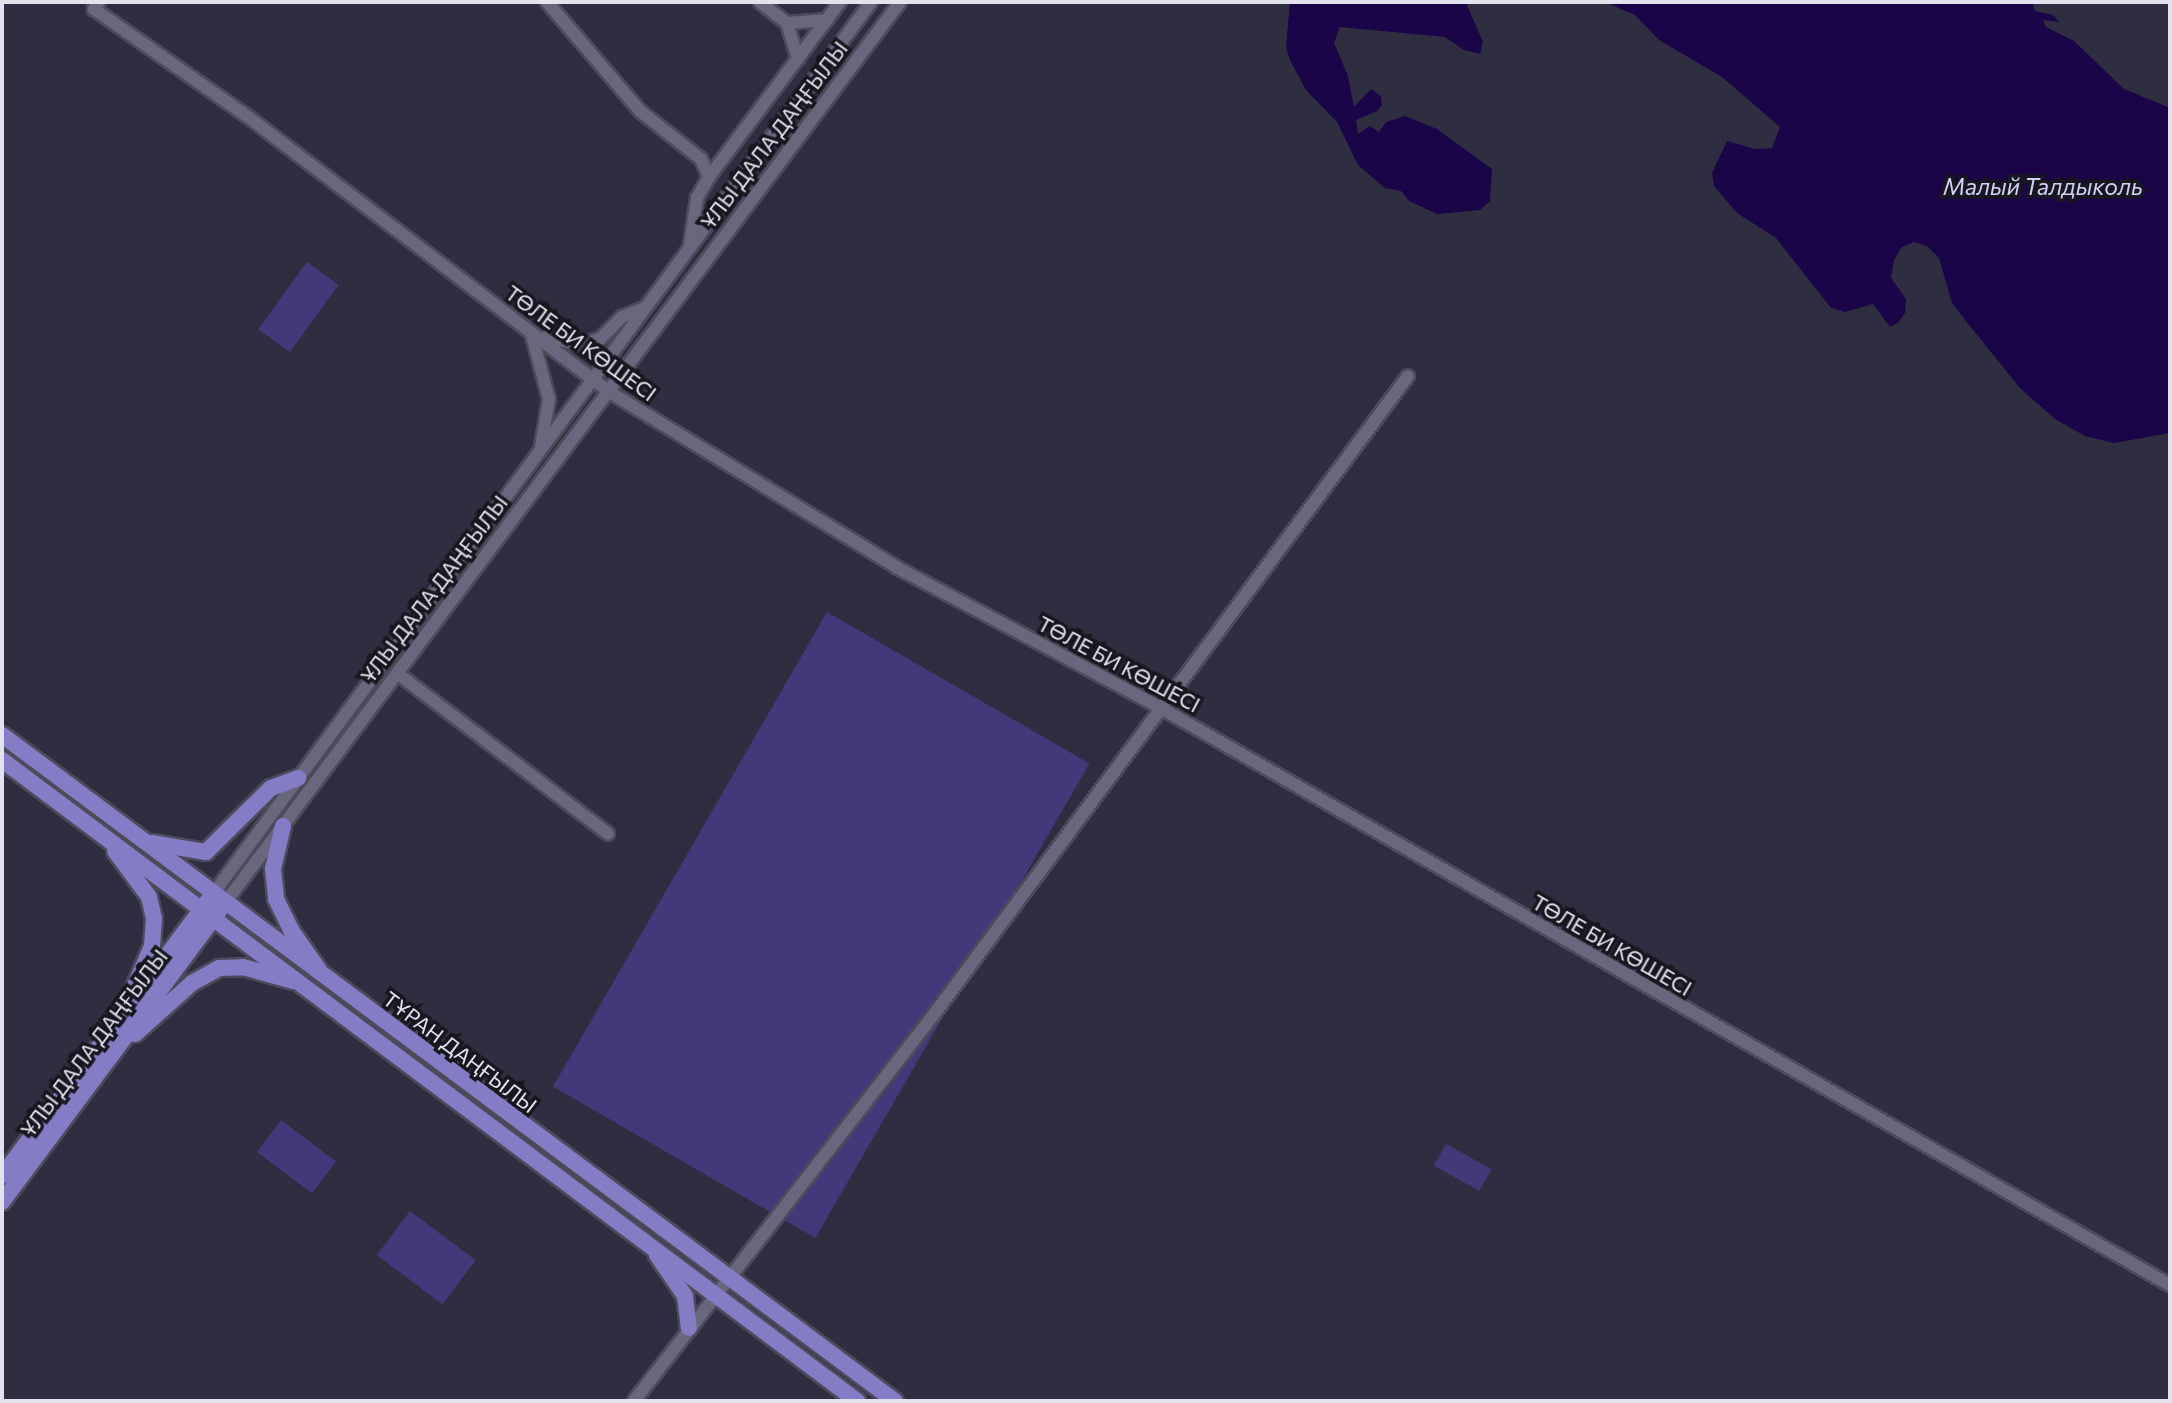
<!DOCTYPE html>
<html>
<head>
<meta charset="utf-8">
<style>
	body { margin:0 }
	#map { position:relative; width:2172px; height:1403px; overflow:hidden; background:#2f2e41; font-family:Commissioner,sans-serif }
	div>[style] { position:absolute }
	.green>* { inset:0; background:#413979; transform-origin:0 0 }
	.water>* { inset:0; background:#190548 }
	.roads { filter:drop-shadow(2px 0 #4c4b5b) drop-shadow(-2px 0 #4c4b5b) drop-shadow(0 2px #4c4b5b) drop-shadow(0 -2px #4c4b5b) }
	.minor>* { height:12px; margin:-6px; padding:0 6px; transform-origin:6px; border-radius:6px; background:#68677d }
	.major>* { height:16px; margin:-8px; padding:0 8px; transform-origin:8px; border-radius:8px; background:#847dc6 }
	span { translate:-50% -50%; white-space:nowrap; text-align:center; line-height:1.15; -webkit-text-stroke:7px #181720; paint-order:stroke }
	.street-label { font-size:21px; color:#e3e3f0 }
	.water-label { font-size:23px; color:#d2d1fa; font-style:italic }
	.frame { position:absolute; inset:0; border:4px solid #e3e3f0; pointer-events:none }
</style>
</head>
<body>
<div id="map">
	<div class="green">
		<i style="left:307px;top:262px;width:39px;height:83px;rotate:36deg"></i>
		<i style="left:827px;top:612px;width:303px;height:548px;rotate:30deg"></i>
		<i style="left:281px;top:1120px;width:69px;height:40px;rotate:37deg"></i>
		<i style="left:1446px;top:1144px;width:52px;height:25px;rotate:29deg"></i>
		<i style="left:410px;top:1211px;width:82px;height:55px;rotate:37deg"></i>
	</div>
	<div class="water">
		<i style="clip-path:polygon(1290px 2px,1466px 3px,1483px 42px,1480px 54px,1464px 50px,1445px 37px,1340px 27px,1334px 43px,1348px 76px,1354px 107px,1371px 89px,1381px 96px,1382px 105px,1377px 111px,1356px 120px,1358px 134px,1370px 126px,1379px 132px,1386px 122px,1405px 116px,1437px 129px,1492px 169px,1490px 201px,1480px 210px,1437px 214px,1409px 201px,1401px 191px,1385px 188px,1358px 165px,1337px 122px,1306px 90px,1290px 60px,1286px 47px)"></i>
		<i style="clip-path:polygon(1605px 2px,2032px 2px,2035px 11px,2053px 15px,2059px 22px,2043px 20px,2046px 27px,2074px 41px,2124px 89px,2170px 108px,2170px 433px,2114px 443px,2085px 436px,2055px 419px,2020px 388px,1969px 325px,1952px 303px,1939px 258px,1927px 246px,1914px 242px,1902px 247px,1894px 260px,1891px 278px,1906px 299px,1905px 313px,1898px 323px,1890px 327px,1873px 304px,1845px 312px,1831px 308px,1776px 238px,1737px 213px,1714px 186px,1712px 173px,1727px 141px,1755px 149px,1772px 148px,1780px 127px,1722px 77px,1659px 40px,1635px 15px)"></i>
	</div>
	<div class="roads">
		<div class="minor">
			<i style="left:99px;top:2px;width:9px;rotate:126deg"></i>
			<i style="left:94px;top:9px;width:187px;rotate:35deg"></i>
			<i style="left:247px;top:116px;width:454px;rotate:37.3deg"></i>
			<i style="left:608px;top:391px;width:338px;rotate:31.4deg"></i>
			<i style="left:896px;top:567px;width:298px;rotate:28deg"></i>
			<i style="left:1159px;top:707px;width:1165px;rotate:29.76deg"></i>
			<i style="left:547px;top:2px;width:143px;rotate:49.5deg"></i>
			<i style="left:640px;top:111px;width:78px;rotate:38.2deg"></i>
			<i style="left:701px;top:159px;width:20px;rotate:66deg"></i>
			<i style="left:709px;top:177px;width:24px;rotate:120deg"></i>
			<i style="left:697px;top:198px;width:48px;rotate:98.5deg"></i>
			<i style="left:760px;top:2px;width:34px;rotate:38deg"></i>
			<i style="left:798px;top:59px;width:38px;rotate:-107deg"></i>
			<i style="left:787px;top:23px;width:40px;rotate:-4.3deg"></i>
			<i style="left:709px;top:177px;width:219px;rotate:-53.2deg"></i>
			<i style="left:531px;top:332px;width:69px;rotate:75deg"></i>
			<i style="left:549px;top:399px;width:49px;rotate:99.5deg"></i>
			<i style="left:546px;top:337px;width:36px;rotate:13deg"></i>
			<i style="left:581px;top:345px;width:21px;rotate:-19deg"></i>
			<i style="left:601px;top:338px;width:30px;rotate:-45deg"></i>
			<i style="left:622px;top:317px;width:24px;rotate:-22deg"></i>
			<i style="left:397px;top:673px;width:265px;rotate:37.3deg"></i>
			<i style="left:213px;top:894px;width:1108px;rotate:-53.58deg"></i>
			<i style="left:225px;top:903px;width:1126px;rotate:-53.16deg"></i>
			<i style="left:634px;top:1401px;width:486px;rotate:-52.2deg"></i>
			<i style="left:932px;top:1017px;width:798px;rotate:-53.4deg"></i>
		</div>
		<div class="major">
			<i style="left:2px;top:735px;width:1114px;rotate:36.72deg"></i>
			<i style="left:2px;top:760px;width:1069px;rotate:36.86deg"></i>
			<i style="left:283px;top:826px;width:44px;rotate:103.1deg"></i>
			<i style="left:273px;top:869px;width:30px;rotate:84deg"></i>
			<i style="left:276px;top:899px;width:34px;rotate:64deg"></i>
			<i style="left:291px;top:930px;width:49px;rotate:55deg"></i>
			<i style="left:152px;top:843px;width:55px;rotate:9.5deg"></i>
			<i style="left:206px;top:852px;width:91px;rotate:-44.6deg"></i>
			<i style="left:271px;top:788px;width:29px;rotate:-20deg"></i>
			<i style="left:115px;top:851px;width:57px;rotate:53.5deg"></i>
			<i style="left:149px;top:897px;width:22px;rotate:77deg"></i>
			<i style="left:154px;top:918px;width:28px;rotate:94deg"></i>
			<i style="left:152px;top:946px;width:46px;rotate:113.2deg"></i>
			<i style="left:135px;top:1034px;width:76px;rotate:-41.8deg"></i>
			<i style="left:192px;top:983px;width:31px;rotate:-29deg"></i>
			<i style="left:219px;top:968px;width:24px;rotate:-2deg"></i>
			<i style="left:243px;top:967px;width:52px;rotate:15.6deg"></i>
			<i style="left:2px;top:1176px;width:344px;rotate:-53.2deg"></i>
			<i style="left:2px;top:1202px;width:364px;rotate:-53.3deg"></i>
			<i style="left:657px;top:1255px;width:50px;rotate:55.7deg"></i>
			<i style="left:685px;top:1296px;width:32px;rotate:83deg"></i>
		</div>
	</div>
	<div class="street-label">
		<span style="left:774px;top:135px;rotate:-53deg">ҰЛЫ ДАЛА ДАҢҒЫЛЫ</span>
		<span style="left:581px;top:343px;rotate:36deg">ТӨЛЕ БИ КӨШЕСІ</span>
		<span style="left:434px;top:589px;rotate:-53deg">ҰЛЫ ДАЛА ДАҢҒЫЛЫ</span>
		<span style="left:1119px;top:664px;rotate:28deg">ТӨЛЕ БИ КӨШЕСІ</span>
		<span style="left:1612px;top:945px;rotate:30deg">ТӨЛЕ БИ КӨШЕСІ</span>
		<span style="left:94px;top:1043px;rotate:-53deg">ҰЛЫ ДАЛА ДАҢҒЫЛЫ</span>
		<span style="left:460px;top:1052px;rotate:37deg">ТҰРАН ДАҢҒЫЛЫ</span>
	</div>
	<div class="water-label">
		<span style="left:2043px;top:186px">Малый Талдыколь</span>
	</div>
	<div class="frame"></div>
</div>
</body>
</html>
